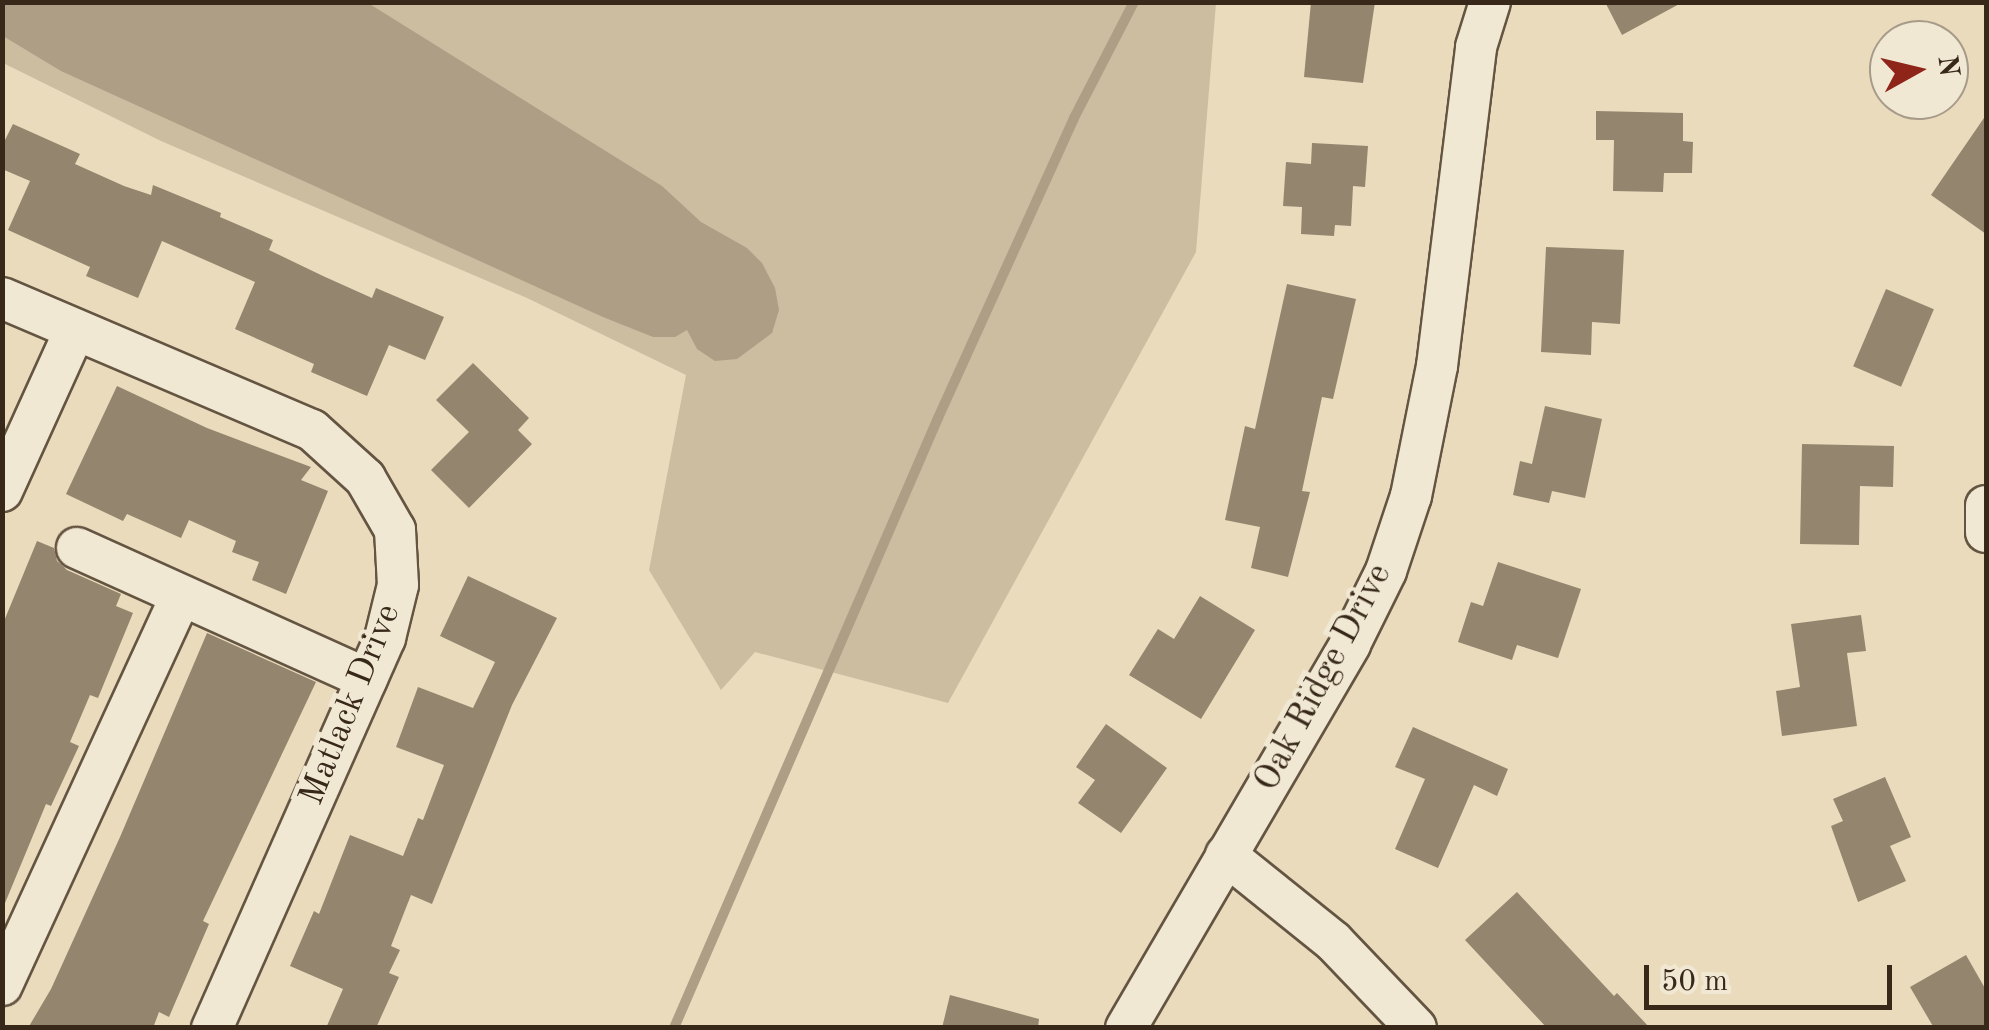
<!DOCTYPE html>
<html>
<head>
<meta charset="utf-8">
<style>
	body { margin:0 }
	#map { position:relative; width:1989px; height:1030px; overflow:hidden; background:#eadbbd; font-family:"Old Standard TT",serif }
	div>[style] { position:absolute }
	.green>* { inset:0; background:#ccbda1 }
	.water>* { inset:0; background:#ad9e85 }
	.stream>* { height:10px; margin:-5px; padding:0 5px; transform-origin:5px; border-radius:5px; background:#ad9e85 }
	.building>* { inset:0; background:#94856e; transform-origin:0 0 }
	.roads { filter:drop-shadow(2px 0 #645542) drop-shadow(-2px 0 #645542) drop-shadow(0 2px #645542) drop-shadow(0 -2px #645542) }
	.minor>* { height:40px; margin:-20px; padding:0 20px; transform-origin:20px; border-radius:20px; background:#f1e8d4 }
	span { translate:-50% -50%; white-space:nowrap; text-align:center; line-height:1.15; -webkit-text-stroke:10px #f1e8d4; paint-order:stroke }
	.street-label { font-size:35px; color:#372819 }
	.frame { position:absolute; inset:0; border:5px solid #372819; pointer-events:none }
	.north { position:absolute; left:1869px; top:20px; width:100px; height:100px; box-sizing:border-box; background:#f1e8d4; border:2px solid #a79b89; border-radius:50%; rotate:82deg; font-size:28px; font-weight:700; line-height:40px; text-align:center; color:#372819 }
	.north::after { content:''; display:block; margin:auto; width:35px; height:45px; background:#8f2418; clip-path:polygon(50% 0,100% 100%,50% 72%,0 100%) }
	.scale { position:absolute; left:1644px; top:965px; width:248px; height:45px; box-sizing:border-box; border:5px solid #372819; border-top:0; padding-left:12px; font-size:30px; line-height:35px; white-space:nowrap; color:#372819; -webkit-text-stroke:8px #f1e8d4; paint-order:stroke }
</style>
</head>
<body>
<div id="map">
	<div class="green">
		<i style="clip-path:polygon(2px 3px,1216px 3px,1196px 252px,948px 703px,755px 652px,721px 690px,649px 570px,686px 375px,527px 298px,161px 141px,3px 63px)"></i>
	</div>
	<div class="water">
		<i style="clip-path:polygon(3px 2px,368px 3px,662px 186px,701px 222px,747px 248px,762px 263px,775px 288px,779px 310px,772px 333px,737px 359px,715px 361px,697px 349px,687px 330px,675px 337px,653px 337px,603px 317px,61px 71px,3px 36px)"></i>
	</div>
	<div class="stream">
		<i style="left:674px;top:1028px;width:665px;rotate:-66.6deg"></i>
		<i style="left:938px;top:418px;width:329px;rotate:-65.6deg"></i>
		<i style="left:1074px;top:118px;width:131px;rotate:-62.7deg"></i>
	</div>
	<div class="building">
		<i style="clip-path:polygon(1311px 2px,1375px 2px,1363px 83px,1304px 77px)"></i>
		<i style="clip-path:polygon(1605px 2px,1683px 2px,1622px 35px)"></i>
		<i style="clip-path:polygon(1596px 111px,1683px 113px,1683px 141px,1693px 142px,1692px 173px,1664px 173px,1663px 192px,1613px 191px,1614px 140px,1596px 140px)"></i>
		<i style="clip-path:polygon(1986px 115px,1986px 234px,1931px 195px)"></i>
		<i style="clip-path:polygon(13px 124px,80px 154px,75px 164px,124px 186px,151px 195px,153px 185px,221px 213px,220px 217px,273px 240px,269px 250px,323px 276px,372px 298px,376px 288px,444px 317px,425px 360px,389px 345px,367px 396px,311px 372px,314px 364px,235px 329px,255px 282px,162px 241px,138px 298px,86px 276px,90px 267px,8px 230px,30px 181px,2px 169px,2px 146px)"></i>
		<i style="clip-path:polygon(1312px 143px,1368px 146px,1365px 187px,1353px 186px,1351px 226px,1335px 225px,1334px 236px,1301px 234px,1302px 207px,1283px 206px,1286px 162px,1311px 164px)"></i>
		<i style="clip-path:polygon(1546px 247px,1624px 250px,1620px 324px,1592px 322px,1591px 355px,1541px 352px)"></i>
		<i style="clip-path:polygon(1287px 284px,1356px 299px,1333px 399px,1322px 397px,1302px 491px,1310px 492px,1288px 577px,1251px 568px,1260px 527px,1225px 520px,1245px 426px,1255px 429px)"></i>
		<i style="left:1886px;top:289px;width:52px;height:84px;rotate:23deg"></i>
		<i style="clip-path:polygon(473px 363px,529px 418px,518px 430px,532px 444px,469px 508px,431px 470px,469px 432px,436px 400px)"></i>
		<i style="clip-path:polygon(117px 386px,207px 428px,311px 467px,301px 480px,328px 491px,286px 594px,252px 580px,259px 562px,232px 552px,236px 541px,189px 520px,181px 538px,127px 514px,123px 521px,66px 494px)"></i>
		<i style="clip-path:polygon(1545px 406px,1602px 419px,1585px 498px,1552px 491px,1549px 503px,1513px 495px,1520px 461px,1532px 464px)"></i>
		<i style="clip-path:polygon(1802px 444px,1894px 446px,1893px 487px,1860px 486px,1859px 545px,1800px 544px)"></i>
		<i style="clip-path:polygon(37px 541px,54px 548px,57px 561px,67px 570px,121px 594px,116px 606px,133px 613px,98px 698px,90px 695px,70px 742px,79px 746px,51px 806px,46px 804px,3px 908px,2px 626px)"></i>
		<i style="clip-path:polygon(1498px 562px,1581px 589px,1558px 658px,1517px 645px,1512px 660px,1458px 642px,1471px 602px,1483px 606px)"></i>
		<i style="clip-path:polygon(468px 576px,557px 618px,512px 705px,432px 904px,411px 895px,391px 946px,400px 950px,389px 973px,399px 977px,376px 1028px,326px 1028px,343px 989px,290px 966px,314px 911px,319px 914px,350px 835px,403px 856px,418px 818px,423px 820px,444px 765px,396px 747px,418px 687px,473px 708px,495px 662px,440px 636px)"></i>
		<i style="clip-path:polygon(1200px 596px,1255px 630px,1201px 719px,1129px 675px,1158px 629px,1174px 639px)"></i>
		<i style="clip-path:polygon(1861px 615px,1866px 651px,1847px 653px,1857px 726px,1782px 736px,1776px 691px,1800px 687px,1791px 624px)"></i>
		<i style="clip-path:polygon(207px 633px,316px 682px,203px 921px,209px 924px,169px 1017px,159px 1012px,153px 1028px,28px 1028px,51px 989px,120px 837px)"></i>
		<i style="clip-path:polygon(1106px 724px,1167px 768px,1121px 833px,1078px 803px,1095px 780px,1076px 767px)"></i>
		<i style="clip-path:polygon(1413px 727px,1508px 769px,1497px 796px,1474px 785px,1438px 868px,1395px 849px,1425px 779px,1395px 767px)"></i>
		<i style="clip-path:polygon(1885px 777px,1911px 837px,1890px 846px,1906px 881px,1858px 902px,1831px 826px,1843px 821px,1833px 799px)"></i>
		<i style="clip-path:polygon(1517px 892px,1614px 996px,1617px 993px,1650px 1028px,1547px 1028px,1465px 940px)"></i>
		<i style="clip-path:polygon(1966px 955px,1986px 990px,1986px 1028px,1934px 1028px,1910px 987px)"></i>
		<i style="clip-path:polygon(950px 995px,1039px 1019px,1038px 1028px,942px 1028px)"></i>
	</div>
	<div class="roads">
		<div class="minor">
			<i style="left:2px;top:298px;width:337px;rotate:23.1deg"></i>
			<i style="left:312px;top:430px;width:72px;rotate:42.2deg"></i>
			<i style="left:365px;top:478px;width:60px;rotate:60deg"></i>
			<i style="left:395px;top:530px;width:55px;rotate:86.9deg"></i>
			<i style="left:398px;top:585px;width:55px;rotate:103.8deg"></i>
			<i style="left:385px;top:638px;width:427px;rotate:113.9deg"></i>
			<i style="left:2px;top:491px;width:177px;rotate:-65.6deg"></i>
			<i style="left:1986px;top:506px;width:26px;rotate:90deg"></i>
			<i style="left:77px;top:548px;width:318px;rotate:24.3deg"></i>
			<i style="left:1226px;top:855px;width:137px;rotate:38.8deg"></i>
			<i style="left:1333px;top:941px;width:120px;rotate:46.3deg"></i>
			<i style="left:2px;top:985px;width:428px;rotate:-65.3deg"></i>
			<i style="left:1126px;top:1028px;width:445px;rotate:-59.7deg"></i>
			<i style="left:1350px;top:644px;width:81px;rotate:-63.7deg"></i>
			<i style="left:1386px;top:571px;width:79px;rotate:-71.6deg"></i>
			<i style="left:1411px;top:496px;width:133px;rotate:-78.7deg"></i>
			<i style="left:1437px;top:366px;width:321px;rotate:-83deg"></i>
			<i style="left:1476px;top:47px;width:47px;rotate:-72.7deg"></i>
		</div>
	</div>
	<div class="street-label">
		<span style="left:1324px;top:678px;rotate:-62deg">Oak Ridge Drive</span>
		<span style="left:351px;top:705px;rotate:-68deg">Matlack Drive</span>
	</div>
	<div class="frame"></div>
	<div class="north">N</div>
	<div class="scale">50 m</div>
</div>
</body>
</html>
